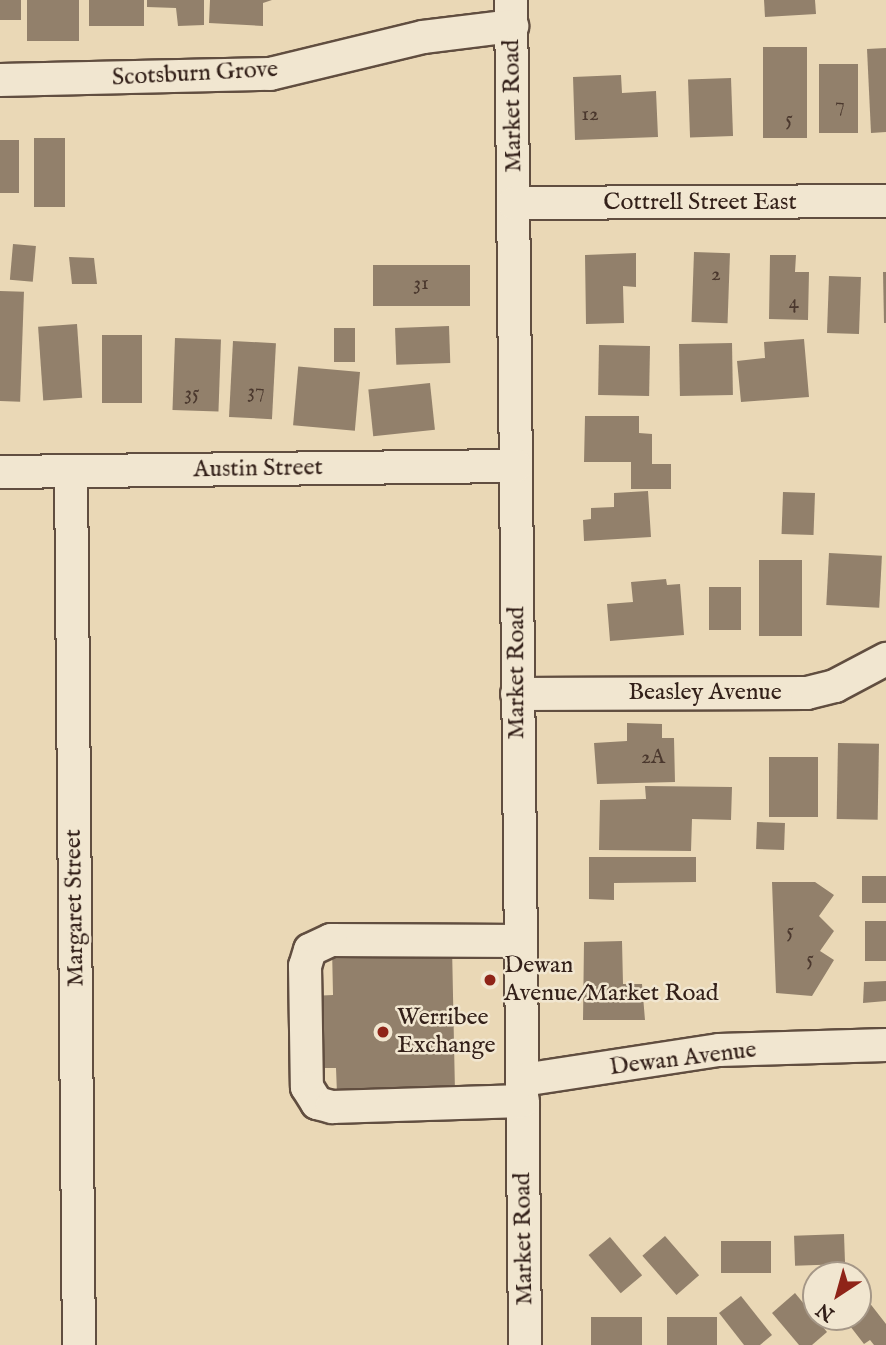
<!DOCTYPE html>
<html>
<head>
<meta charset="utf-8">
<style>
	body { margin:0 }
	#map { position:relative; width:886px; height:1345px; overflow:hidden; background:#ead8b6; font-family:"IM FELL English",serif }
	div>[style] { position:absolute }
	.building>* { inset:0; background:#92806b; transform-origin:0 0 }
	.roads { filter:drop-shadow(2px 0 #614e40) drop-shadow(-2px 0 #614e40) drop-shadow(0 2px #614e40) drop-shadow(0 -2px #614e40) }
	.minor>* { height:32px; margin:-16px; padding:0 16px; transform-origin:16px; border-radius:16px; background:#f1e6d0 }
	.dots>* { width:19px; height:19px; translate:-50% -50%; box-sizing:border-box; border:4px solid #f1e6d0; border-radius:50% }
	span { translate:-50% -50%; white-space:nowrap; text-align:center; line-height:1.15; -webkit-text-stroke:5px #f1e6d0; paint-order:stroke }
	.number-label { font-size:21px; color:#4b382e }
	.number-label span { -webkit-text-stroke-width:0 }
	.street-label { font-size:24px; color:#332019 }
	.poi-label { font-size:24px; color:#332019 }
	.left { translate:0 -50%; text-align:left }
	.north { position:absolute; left:802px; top:1261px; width:70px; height:70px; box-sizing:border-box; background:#f1e6d0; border:2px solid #a59787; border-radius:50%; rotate:216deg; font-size:19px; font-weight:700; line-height:28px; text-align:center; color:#332019 }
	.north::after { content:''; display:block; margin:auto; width:24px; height:32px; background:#8f2418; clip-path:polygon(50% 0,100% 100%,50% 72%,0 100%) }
</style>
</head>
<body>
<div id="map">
	<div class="building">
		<i style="left:0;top:0;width:21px;height:20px"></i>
		<i style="left:27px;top:0;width:52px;height:41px"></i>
		<i style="left:89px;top:0;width:55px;height:26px"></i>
		<i style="clip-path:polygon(147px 0,204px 0,204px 25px,178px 26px,176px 8px,147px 7px)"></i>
		<i style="clip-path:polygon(210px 0,272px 0,263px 3px,263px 26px,209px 23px)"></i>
		<i style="clip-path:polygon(764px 0,815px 0,816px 14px,765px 17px)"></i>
		<i style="left:763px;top:47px;width:44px;height:91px"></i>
		<i style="clip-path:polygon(886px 48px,886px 132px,871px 133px,867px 49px)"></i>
		<i style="left:819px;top:64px;width:39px;height:69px"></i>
		<i style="clip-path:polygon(621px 75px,622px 93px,656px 91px,658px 137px,575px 140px,573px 77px)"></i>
		<i style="left:731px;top:78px;width:58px;height:43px;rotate:88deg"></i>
		<i style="left:34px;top:138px;width:31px;height:69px"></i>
		<i style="left:0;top:140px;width:19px;height:53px"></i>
		<i style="left:13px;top:244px;width:23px;height:36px;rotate:5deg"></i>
		<i style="left:694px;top:252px;width:36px;height:70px;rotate:2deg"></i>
		<i style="clip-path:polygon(636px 253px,636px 287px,623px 286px,624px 323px,586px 324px,585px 255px)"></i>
		<i style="clip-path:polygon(770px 255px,796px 255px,795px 272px,809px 272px,808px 320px,769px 319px)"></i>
		<i style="clip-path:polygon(69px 257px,94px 258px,97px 284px,72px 284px)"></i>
		<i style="left:373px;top:265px;width:97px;height:41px"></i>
		<i style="clip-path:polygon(883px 272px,886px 272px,886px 323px,884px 323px)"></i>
		<i style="left:829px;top:276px;width:32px;height:57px;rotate:2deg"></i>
		<i style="left:0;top:291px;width:24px;height:110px;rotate:2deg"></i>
		<i style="left:77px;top:324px;width:74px;height:39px;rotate:86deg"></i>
		<i style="left:449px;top:326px;width:37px;height:54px;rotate:88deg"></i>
		<i style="left:334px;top:328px;width:21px;height:34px"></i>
		<i style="left:102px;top:335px;width:40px;height:68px"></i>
		<i style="left:175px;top:338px;width:46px;height:72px;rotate:2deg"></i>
		<i style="clip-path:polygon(804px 339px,809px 397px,741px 402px,737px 361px,765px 358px,764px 342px)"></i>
		<i style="left:233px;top:341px;width:43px;height:76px;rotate:3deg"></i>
		<i style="left:732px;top:343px;width:52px;height:53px;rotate:89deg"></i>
		<i style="left:599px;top:345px;width:51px;height:50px;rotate:1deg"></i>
		<i style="left:360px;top:372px;width:59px;height:62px;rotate:95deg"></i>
		<i style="left:430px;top:383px;width:47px;height:62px;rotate:84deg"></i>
		<i style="clip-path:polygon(585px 416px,639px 416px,639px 433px,652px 434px,652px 464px,671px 464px,671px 489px,631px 489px,631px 462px,584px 462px)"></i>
		<i style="clip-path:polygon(648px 491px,651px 537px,584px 541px,583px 520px,591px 519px,591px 508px,614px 507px,614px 493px)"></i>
		<i style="left:783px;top:492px;width:32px;height:42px;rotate:2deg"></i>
		<i style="left:829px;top:553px;width:53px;height:52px;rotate:3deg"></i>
		<i style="left:759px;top:560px;width:43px;height:76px"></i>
		<i style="clip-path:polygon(666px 579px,667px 585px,680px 584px,684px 635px,610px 641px,607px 604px,633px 602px,631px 582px)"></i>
		<i style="left:709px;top:587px;width:32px;height:43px"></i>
		<i style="clip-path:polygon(627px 723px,662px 724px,662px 738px,674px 738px,675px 782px,597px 784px,594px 743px,627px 741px)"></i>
		<i style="left:838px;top:743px;width:41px;height:76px;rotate:1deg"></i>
		<i style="left:769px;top:757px;width:49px;height:60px"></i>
		<i style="clip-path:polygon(645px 786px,732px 787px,731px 820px,692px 819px,691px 851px,599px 850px,600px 800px,646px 799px)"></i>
		<i style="left:757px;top:822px;width:28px;height:27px;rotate:2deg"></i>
		<i style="clip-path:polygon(589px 857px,696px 857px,696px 882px,614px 883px,614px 900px,589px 899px)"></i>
		<i style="left:862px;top:876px;width:24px;height:27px"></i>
		<i style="clip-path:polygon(772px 882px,815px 882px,834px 895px,819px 916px,834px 931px,820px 951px,834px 960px,812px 996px,776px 993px)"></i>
		<i style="left:886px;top:921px;width:40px;height:21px;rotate:90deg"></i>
		<i style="clip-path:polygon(622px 941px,623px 984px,642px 984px,645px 1020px,583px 1020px,584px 942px)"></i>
		<i style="clip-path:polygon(452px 946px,455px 1092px,337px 1094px,336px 1068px,313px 1068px,311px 996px,333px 995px,332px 948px)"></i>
		<i style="clip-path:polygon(886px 981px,886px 1001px,863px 1003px,864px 982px)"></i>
		<i style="left:844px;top:1234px;width:30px;height:50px;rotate:88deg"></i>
		<i style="left:665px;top:1236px;width:52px;height:30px;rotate:49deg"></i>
		<i style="left:610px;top:1237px;width:50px;height:28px;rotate:50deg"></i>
		<i style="left:721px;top:1241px;width:50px;height:32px"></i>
		<i style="clip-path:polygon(858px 1288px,886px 1324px,886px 1345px,874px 1345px,870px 1340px,864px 1344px,843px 1317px,831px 1327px,824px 1317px,858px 1317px)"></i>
		<i style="clip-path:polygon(795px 1293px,827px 1332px,812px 1345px,799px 1345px,772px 1313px)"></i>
		<i style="clip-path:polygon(741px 1296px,772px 1335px,760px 1345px,744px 1345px,719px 1313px)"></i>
		<i style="left:642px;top:1317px;width:28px;height:51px;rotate:90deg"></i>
		<i style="left:667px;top:1317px;width:50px;height:28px"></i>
	</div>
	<div class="roads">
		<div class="minor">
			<i style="left:511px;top:0;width:1345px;rotate:89.4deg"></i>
			<i style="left:0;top:80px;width:270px;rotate:-1.3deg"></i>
			<i style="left:270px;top:74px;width:157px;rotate:-13.6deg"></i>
			<i style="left:423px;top:37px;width:90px;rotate:-7deg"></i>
			<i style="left:513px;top:203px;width:373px;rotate:-0.3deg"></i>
			<i style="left:71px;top:471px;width:874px;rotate:89.48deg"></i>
			<i style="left:0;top:472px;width:516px;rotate:-0.67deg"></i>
			<i style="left:517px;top:694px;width:290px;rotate:-0.2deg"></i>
			<i style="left:807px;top:693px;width:29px;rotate:-14deg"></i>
			<i style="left:835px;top:686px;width:58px;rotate:-27.9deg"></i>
			<i style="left:521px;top:941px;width:190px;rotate:-179.7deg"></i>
			<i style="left:331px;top:940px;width:23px;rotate:155deg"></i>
			<i style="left:310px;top:950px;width:17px;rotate:107deg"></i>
			<i style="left:305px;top:966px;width:121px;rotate:89.1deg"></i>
			<i style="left:307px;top:1087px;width:19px;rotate:58deg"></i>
			<i style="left:317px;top:1103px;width:16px;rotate:15deg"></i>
			<i style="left:332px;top:1107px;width:191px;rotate:-1.8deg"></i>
			<i style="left:523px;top:1080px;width:198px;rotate:-8.7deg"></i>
			<i style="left:719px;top:1050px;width:167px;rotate:-1.7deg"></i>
		</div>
	</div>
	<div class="dots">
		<i style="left:490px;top:980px;background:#8f2418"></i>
		<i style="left:383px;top:1032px;background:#8f2418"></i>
	</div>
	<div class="number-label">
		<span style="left:840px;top:106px">7</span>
		<span style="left:590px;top:115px">12</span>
		<span style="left:789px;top:120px">5</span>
		<span style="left:716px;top:275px">2</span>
		<span style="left:421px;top:284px">31</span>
		<span style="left:794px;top:303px">4</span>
		<span style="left:256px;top:392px">37</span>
		<span style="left:192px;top:394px">35</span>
		<span style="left:653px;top:758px">2A</span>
		<span style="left:790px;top:932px">5</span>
		<span style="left:810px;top:960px">5</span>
	</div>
	<div class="street-label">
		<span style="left:195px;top:74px;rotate:-3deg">Scotsburn Grove</span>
		<span style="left:513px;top:106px;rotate:-91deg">Market Road</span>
		<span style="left:700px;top:203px">Cottrell Street East</span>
		<span style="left:258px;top:469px;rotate:-1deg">Austin Street</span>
		<span style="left:517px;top:673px;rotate:-90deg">Market Road</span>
		<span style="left:705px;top:693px">Beasley Avenue</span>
		<span style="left:75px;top:908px;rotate:-91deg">Margaret Street</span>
		<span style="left:683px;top:1059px;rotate:-7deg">Dewan Avenue</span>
		<span style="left:524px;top:1239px;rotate:-91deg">Market Road</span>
	</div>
	<div class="poi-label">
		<span class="left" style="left:504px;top:980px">Dewan<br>Avenue/Market Road</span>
		<span class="left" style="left:397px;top:1032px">Werribee<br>Exchange</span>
	</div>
	<div class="north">N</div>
</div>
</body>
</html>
